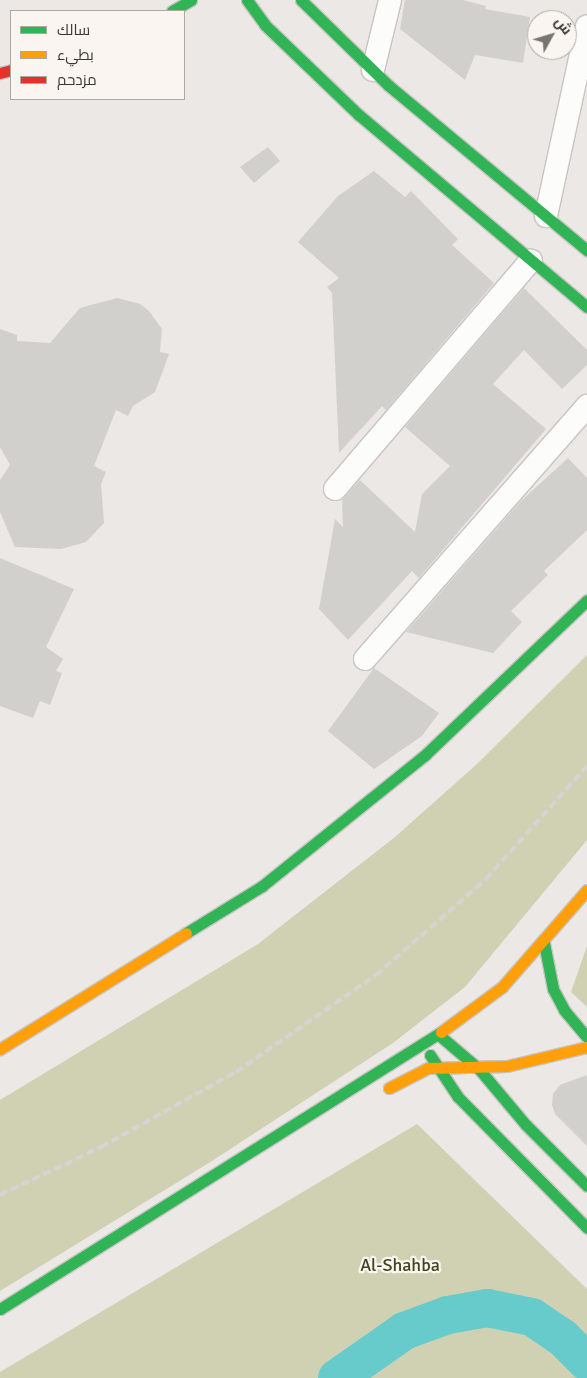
<!DOCTYPE html>
<html>
<head>
<meta charset="utf-8">
<style>
	body { margin:0 }
	#map { position:relative; width:587px; height:1378px; overflow:hidden; background:#ebe8e5; font-family:Signika,Cairo,sans-serif }
	div>[style] { position:absolute }
	.green>* { inset:0; background:#d0d1b2 }
	.river>* { height:38px; margin:-19px; padding:0 19px; transform-origin:19px; border-radius:19px; background:#67cbcc }
	.building>* { inset:0; background:#d2d0cd }
	.roads { filter:drop-shadow(1px 0 #c7c4c2) drop-shadow(-1px 0 #c7c4c2) drop-shadow(0 1px #c7c4c2) drop-shadow(0 -1px #c7c4c2) }
	.street>* { height:22px; margin:-11px; padding:0 11px; transform-origin:11px; border-radius:11px; background:#fcfcfb }
	.fast>* { height:11px; margin:-5.5px; padding:0 5.5px; transform-origin:5.5px; border-radius:5.5px; background:#30b455 }
	.slow>* { height:11px; margin:-5.5px; padding:0 5.5px; transform-origin:5.5px; border-radius:5.5px; background:#ff9f0a }
	.jam>* { height:11px; margin:-5.5px; padding:0 5.5px; transform-origin:5.5px; border-radius:5.5px; background:#e5322d }
	.rail>* { height:4px; margin-top:-2px; transform-origin:0; background:repeating-linear-gradient(90deg,#d5d4d3 0 8px,transparent 0 12px) }
	span { translate:-50% -50%; white-space:nowrap; text-align:center; line-height:1.15; -webkit-text-stroke:4.5px #faf5f0; paint-order:stroke }
	.park-label { font-size:18px; color:#43441e }
	.legend { position:absolute; left:10px; top:10px; width:175px; height:90px; box-sizing:border-box; background:#faf5f0; border:1px solid #aca9a5; margin:0; padding:6px 9px; list-style:none; font-size:15px; color:#383634 }
	.legend li { display:flex; align-items:center; gap:10px; height:25px }
	.legend b { width:25px; border:1px solid #aca9a5 }
	.north { position:absolute; left:527px; top:10px; width:50px; height:50px; box-sizing:border-box; background:#faf5f0; border:1px solid #aca9a5; border-radius:50%; rotate:51deg; font-size:14px; font-weight:700; line-height:20px; text-align:center; color:#383634 }
	.north::after { content:''; display:block; margin:auto; width:18px; height:22px; background:#777472; clip-path:polygon(50% 0,100% 100%,50% 72%,0 100%) }
</style>
</head>
<body>
<div id="map">
	<div class="green">
		<i style="clip-path:polygon(587px 655px,587px 840px,465px 987px,393px 1043px,212px 1161px,0 1291px,0 1100px,258px 944px,395px 837px,477px 764px)"></i>
		<i style="clip-path:polygon(587px 946px,587px 1007px,571px 992px)"></i>
		<i style="clip-path:polygon(417px 1124px,587px 1289px,587px 1378px,0 1378px,0 1372px)"></i>
	</div>
	<div class="river">
		<i style="left:337px;top:1378px;width:82px;rotate:-35deg"></i>
		<i style="left:404px;top:1331px;width:47px;rotate:-20deg"></i>
		<i style="left:448px;top:1315px;width:40px;rotate:-10deg"></i>
		<i style="left:487px;top:1308px;width:46px;rotate:11.3deg"></i>
		<i style="left:532px;top:1317px;width:36px;rotate:34deg"></i>
		<i style="left:562px;top:1337px;width:35px;rotate:45deg"></i>
	</div>
	<div class="building">
		<i style="clip-path:polygon(405px 0,463px 0,486px 6px,485px 9px,530px 17px,523px 63px,475px 55px,465px 80px,400px 29px)"></i>
		<i style="clip-path:polygon(268px 147px,280px 161px,254px 183px,240px 167px)"></i>
		<i style="clip-path:polygon(374px 171px,405px 197px,411px 191px,458px 239px,452px 245px,494px 283px,386px 410px,382px 406px,339px 453px,332px 293px,327px 287px,339px 278px,298px 242px,338px 196px)"></i>
		<i style="clip-path:polygon(524px 288px,587px 350px,587px 365px,562px 389px,524px 350px,493px 384px,546px 429px,419px 578px,412px 571px,348px 640px,319px 609px,335px 519px,343px 527px,342px 500px,360px 480px,415px 532px,422px 494px,450px 466px,405px 427px)"></i>
		<i style="clip-path:polygon(117px 298px,140px 304px,149px 311px,162px 329px,160px 352px,169px 354px,155px 392px,133px 406px,128px 416px,116px 410px,94px 466px,106px 472px,101px 484px,104px 523px,86px 542px,61px 549px,15px 547px,0 512px,0 480px,10px 465px,0 447px,0 329px,17px 335px,17px 341px,50px 343px,80px 308px)"></i>
		<i style="clip-path:polygon(568px 458px,587px 478px,587px 530px,544px 571px,548px 575px,511px 611px,522px 622px,493px 653px,406px 632px,521px 501px)"></i>
		<i style="clip-path:polygon(0 558px,74px 589px,46px 647px,63px 659px,56px 671px,62px 673px,50px 705px,40px 701px,33px 718px,0 706px)"></i>
		<i style="clip-path:polygon(374px 668px,439px 713px,422px 736px,374px 769px,328px 731px)"></i>
		<i style="clip-path:polygon(587px 1075px,587px 1146px,555px 1114px,552px 1105px,553px 1094px,560px 1085px)"></i>
	</div>
	<div class="roads">
		<div class="street">
			<i style="left:373px;top:70px;width:72px;rotate:-76.3deg"></i>
			<i style="left:546px;top:216px;width:194px;rotate:-77.8deg"></i>
			<i style="left:335px;top:489px;width:301px;rotate:-49.4deg"></i>
			<i style="left:365px;top:659px;width:337px;rotate:-48.7deg"></i>
		</div>
		<div class="fast">
			<i style="left:247px;top:0;width:31px;rotate:54deg"></i>
			<i style="left:265px;top:25px;width:130px;rotate:43.8deg"></i>
			<i style="left:359px;top:115px;width:298px;rotate:40.1deg"></i>
			<i style="left:301px;top:0;width:122px;rotate:44.3deg"></i>
			<i style="left:388px;top:85px;width:259px;rotate:39.7deg"></i>
			<i style="left:172px;top:11px;width:22px;rotate:-30deg"></i>
			<i style="left:186px;top:933px;width:89px;rotate:-31.7deg"></i>
			<i style="left:262px;top:886px;width:209px;rotate:-38.8deg"></i>
			<i style="left:425px;top:755px;width:224px;rotate:-43.7deg"></i>
			<i style="left:544px;top:943px;width:47px;rotate:78.9deg"></i>
			<i style="left:553px;top:989px;width:24px;rotate:62deg"></i>
			<i style="left:564px;top:1010px;width:35px;rotate:50deg"></i>
			<i style="left:439px;top:1035px;width:52px;rotate:40.4deg"></i>
			<i style="left:479px;top:1069px;width:73px;rotate:50deg"></i>
			<i style="left:526px;top:1125px;width:86px;rotate:45deg"></i>
			<i style="left:430px;top:1055px;width:50px;rotate:56.3deg"></i>
			<i style="left:458px;top:1097px;width:184px;rotate:45.4deg"></i>
			<i style="left:0;top:1309px;width:521px;rotate:-32.13deg"></i>
		</div>
		<div class="slow">
			<i style="left:441px;top:1032px;width:76px;rotate:-36.4deg"></i>
			<i style="left:502px;top:987px;width:129px;rotate:-48.8deg"></i>
			<i style="left:0;top:1049px;width:219px;rotate:-31.9deg"></i>
			<i style="left:389px;top:1088px;width:44px;rotate:-27.1deg"></i>
			<i style="left:428px;top:1068px;width:79px;rotate:-1.5deg"></i>
			<i style="left:507px;top:1066px;width:82px;rotate:-13.4deg"></i>
		</div>
		<div class="jam">
			<i style="left:0;top:73px;width:11px;rotate:-15deg"></i>
		</div>
	</div>
	<div class="rail">
		<i style="left:0;top:1195px;width:112px;rotate:-25.4deg"></i>
		<i style="left:101px;top:1147px;width:154px;rotate:-29.1deg"></i>
		<i style="left:236px;top:1072px;width:170px;rotate:-34.7deg"></i>
		<i style="left:376px;top:975px;width:146px;rotate:-41.1deg"></i>
		<i style="left:486px;top:879px;width:152px;rotate:-48.2deg"></i>
	</div>
	<div class="park-label">
		<span style="left:400px;top:1265px">Al-Shahba</span>
	</div>
	<ul class="legend">
	<li><b style="height:6px;background:#30b455"></b>سالك</li>
	<li><b style="height:6px;background:#ff9f0a"></b>بطيء</li>
	<li><b style="height:6px;background:#e5322d"></b>مزدحم</li>
	</ul>
	<div class="north">ش</div>
</div>
</body>
</html>
